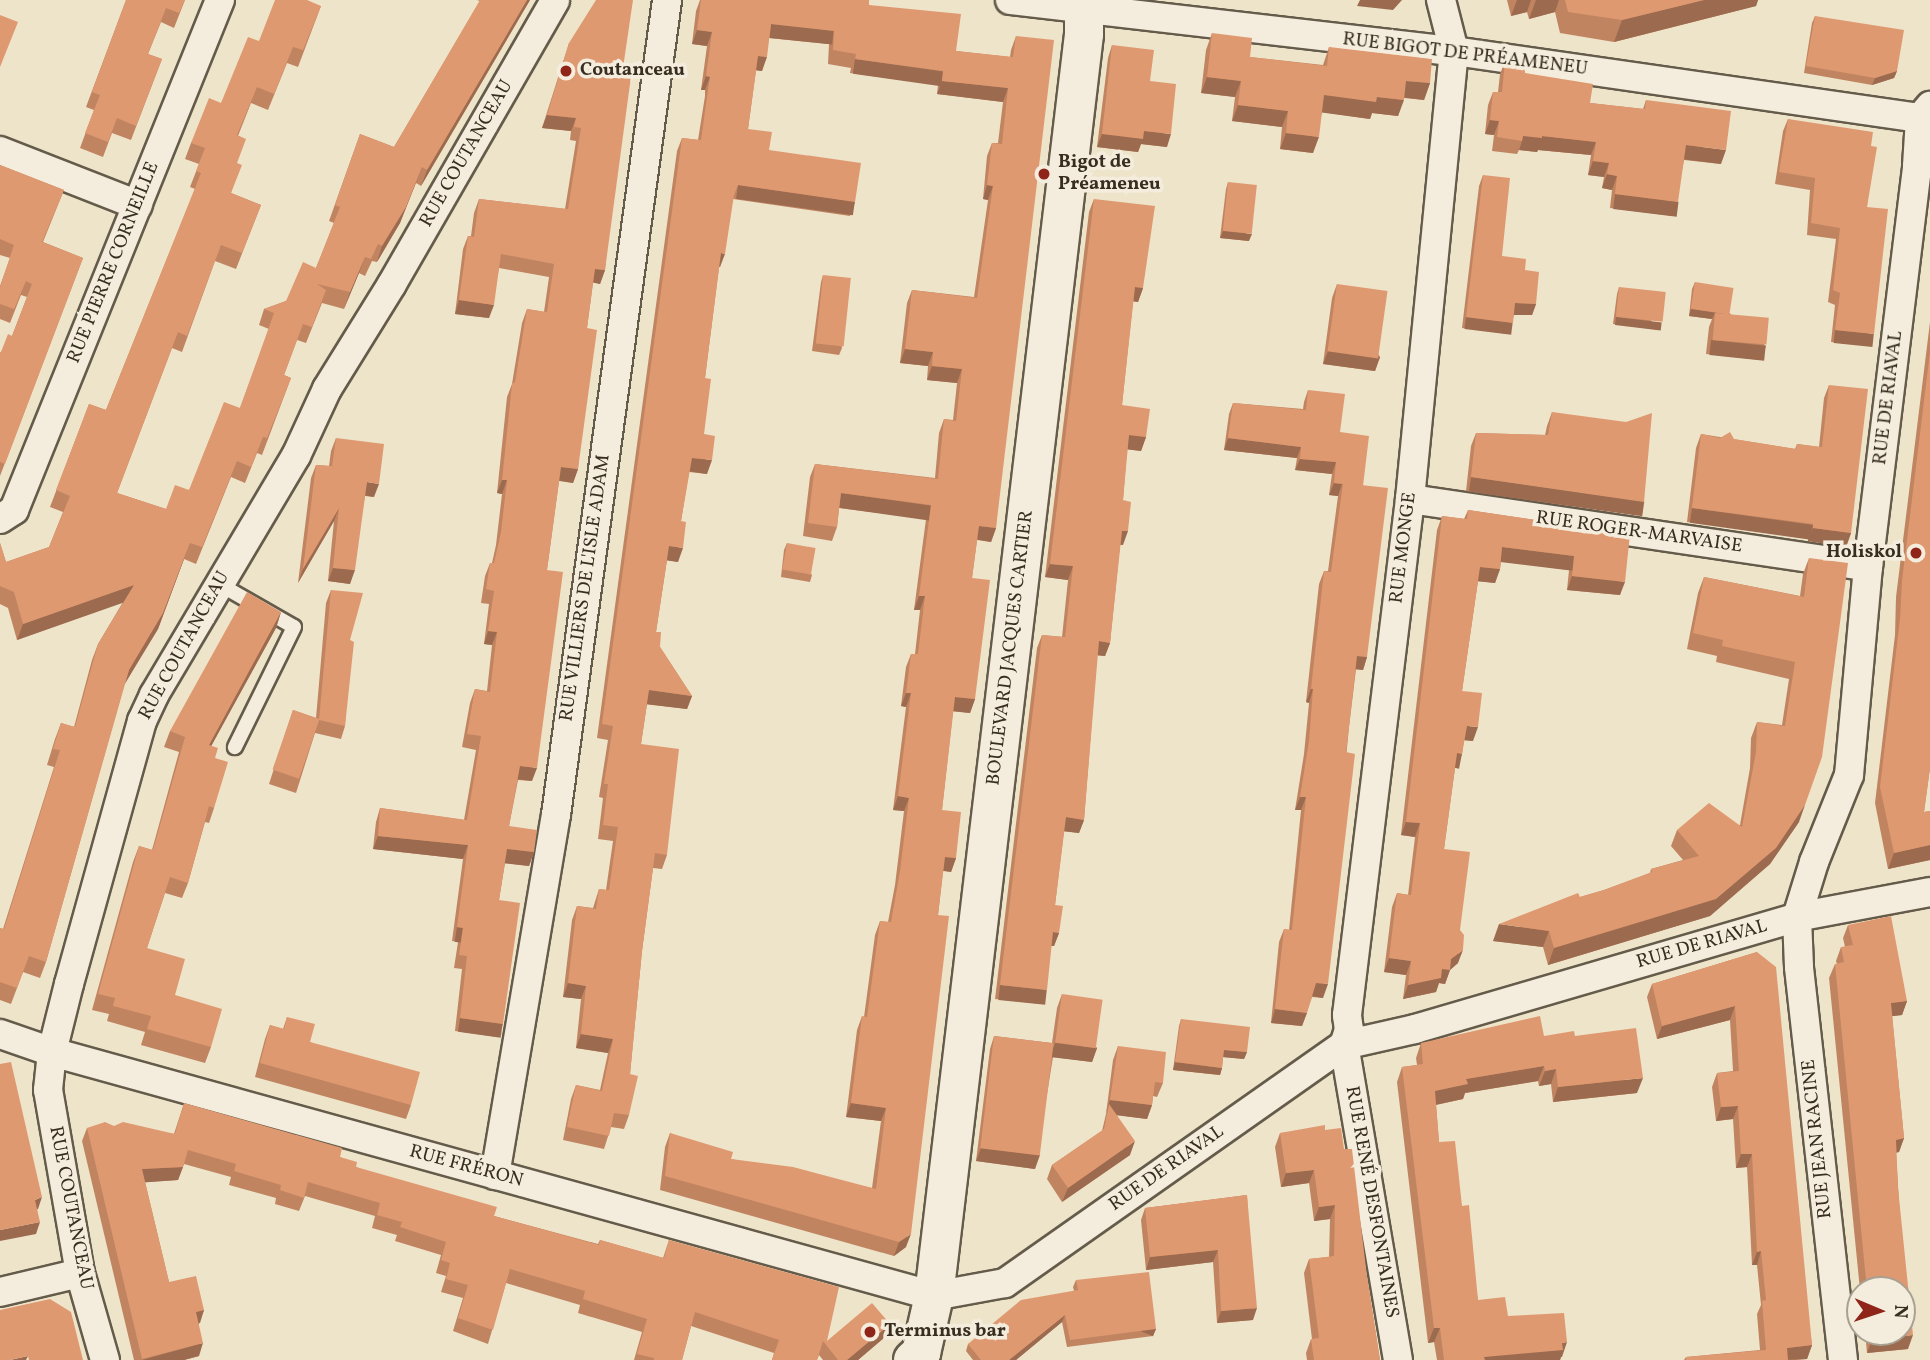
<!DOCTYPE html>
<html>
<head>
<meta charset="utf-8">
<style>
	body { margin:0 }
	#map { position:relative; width:1930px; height:1360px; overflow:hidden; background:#eee4ca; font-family:Vollkorn,serif }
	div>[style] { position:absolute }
	.roads { filter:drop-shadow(2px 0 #655b4a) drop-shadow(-2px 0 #655b4a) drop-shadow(0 2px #655b4a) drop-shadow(0 -2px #655b4a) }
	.lane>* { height:14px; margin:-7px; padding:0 7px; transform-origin:7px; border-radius:7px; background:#f4eddd }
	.street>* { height:28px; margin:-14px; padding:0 14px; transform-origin:14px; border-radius:14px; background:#f4eddd }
	.secondary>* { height:38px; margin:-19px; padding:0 19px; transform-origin:19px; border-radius:19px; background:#f4eddd }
	.wall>* { inset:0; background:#c08461 }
	.shaded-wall>* { inset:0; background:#9c6b4f; transform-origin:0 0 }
	.building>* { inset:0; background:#df9971; transform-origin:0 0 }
	.dots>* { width:19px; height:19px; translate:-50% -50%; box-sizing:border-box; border:4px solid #f4eddd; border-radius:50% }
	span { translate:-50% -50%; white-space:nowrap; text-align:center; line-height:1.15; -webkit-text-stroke:7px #f4eddd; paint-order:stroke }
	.street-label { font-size:19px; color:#372d20 }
	.poi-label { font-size:19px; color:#372d20; font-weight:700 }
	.left { translate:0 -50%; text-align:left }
	.right { translate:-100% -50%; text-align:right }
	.north { position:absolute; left:1846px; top:1276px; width:70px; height:70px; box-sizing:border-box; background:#f4eddd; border:2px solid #a8a091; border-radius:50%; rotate:92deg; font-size:19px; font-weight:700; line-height:28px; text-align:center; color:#372d20 }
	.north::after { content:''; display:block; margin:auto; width:24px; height:32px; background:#8f2418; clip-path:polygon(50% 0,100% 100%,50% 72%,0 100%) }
</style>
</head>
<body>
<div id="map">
	<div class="roads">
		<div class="lane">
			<i style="left:219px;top:584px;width:86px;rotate:29.8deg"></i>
			<i style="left:294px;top:627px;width:134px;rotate:116.2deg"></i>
		</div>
		<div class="street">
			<i style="left:1010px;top:0;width:447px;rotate:6.6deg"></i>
			<i style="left:1454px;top:51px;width:471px;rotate:8.2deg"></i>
			<i style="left:0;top:151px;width:148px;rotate:21.4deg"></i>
			<i style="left:1410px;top:499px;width:463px;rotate:8.4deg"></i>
			<i style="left:0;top:519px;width:17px;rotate:-33deg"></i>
			<i style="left:14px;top:510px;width:550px;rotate:-68.01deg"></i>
			<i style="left:0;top:1034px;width:55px;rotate:19.1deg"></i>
			<i style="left:52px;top:1052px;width:915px;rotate:15.46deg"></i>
			<i style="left:934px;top:1296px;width:72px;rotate:-10.4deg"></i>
			<i style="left:1005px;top:1283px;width:414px;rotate:-35.1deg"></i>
			<i style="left:1344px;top:1045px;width:73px;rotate:-12.7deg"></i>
			<i style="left:1415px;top:1029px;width:398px;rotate:-16.3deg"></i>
			<i style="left:1797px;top:917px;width:135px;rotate:-10.6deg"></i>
			<i style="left:495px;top:1175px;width:365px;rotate:-80.4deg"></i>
			<i style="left:556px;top:815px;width:823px;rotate:-82.24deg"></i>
			<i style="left:0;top:1292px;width:82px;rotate:-13.4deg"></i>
			<i style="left:105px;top:1360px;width:91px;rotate:-106deg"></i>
			<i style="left:80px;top:1273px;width:186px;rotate:-99.9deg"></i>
			<i style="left:48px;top:1090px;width:38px;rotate:-84deg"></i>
			<i style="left:52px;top:1052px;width:70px;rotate:-76deg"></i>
			<i style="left:69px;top:984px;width:273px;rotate:-74.5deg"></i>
			<i style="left:142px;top:721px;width:29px;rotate:-65deg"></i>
			<i style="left:154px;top:695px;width:278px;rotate:-59.3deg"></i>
			<i style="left:296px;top:456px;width:74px;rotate:-65.2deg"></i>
			<i style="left:327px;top:389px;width:123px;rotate:-58.2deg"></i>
			<i style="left:392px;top:284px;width:327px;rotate:-60.1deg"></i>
			<i style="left:1398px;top:1360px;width:320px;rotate:-99.7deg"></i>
			<i style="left:1344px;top:1045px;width:16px;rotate:-72deg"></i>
			<i style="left:1349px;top:1030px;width:15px;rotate:-98deg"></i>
			<i style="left:1347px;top:1015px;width:520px;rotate:-83.04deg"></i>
			<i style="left:1410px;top:499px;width:450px;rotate:-84.4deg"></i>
			<i style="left:1454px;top:51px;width:53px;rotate:-104.3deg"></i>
			<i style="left:1843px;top:1360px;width:395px;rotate:-96.4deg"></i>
			<i style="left:1799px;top:967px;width:50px;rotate:-92.3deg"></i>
			<i style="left:1797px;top:917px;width:58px;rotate:-72.8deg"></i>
			<i style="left:1814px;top:862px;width:94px;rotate:-68.1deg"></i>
			<i style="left:1849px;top:775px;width:209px;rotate:-84.8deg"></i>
			<i style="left:1868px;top:567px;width:404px;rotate:-83deg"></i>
			<i style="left:1917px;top:166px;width:48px;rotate:-86.4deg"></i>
			<i style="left:1920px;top:118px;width:16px;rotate:-50deg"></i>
		</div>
		<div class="secondary">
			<i style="left:913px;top:1360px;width:11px;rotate:-41deg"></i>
			<i style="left:921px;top:1353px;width:58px;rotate:-77.2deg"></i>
			<i style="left:934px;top:1296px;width:1271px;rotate:-83.22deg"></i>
			<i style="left:1084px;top:34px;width:34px;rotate:-90deg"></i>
		</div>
	</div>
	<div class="wall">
		<i style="clip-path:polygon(126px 0,185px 0,174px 28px,161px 22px,148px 54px,162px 59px,131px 140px,112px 133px,103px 157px,80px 148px,94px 110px,86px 107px)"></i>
		<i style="clip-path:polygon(477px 0,530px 0,421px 186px,416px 183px,400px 223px,377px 262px,372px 261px,365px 276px,359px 273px,344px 309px,322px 303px,306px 343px,297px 340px,284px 375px,291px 378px,262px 455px,257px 453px,245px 483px,231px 477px,196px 564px,184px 559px,158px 629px,125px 682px,46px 962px,40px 978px,23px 972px,11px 1004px,0 1000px,0 928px,3px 929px,54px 767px,47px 765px,55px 739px,61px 723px,74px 727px,92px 660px,98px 644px,123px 602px,17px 640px,8px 608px,0 604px,0 543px,6px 562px,49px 547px,63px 512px,50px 507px,89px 404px,106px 410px,195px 189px,190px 187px,199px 164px,185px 159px,191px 143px,221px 103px,259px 41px,321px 6px,298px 67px,287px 63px,268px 110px,251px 103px,238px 136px,237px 163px,231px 193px,261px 205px,236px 269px,215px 261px,182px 352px,172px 348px,117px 493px,166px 509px,189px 490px,240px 408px,269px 329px,259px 325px,264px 309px,286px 301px,316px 268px,334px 223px,329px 221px,360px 134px,394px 147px,480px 1px)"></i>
		<i style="clip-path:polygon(700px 0,869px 0,869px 5px,956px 51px,1010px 57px,1011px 50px,1016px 36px,996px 528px,991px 542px,977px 540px,972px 578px,975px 699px,970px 713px,953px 711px,942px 810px,956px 858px,951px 872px,943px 871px,938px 915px,906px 1247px,894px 1256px,660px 1190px,665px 1147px,670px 1133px,731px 1159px,872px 1188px,881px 1121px,846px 1117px,857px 1030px,862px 1016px,864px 1017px,875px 935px,880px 921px,888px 922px,895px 885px,904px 811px,893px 810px,906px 707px,901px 706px,906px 667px,911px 654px,915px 654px,920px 610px,914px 610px,926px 519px,839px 508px,837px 527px,832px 541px,803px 536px,810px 477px,815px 464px,935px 478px,939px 433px,944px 419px,953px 420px,957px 383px,927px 380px,928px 366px,900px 363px,907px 303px,912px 290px,974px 297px,988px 200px,983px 199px,987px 156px,992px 143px,998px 143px,1003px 102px,937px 94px,938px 85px,850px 73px,851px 68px,828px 64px,829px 44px,769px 38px,762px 71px,756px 70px,748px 129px,769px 150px,855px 202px,850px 216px,733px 199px,720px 267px,719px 267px,705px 378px,704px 434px,707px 474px,689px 472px,681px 521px,678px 562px,667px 560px,656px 632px,660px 647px,692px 696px,687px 709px,647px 704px,641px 744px,667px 855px,662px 869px,653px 868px,642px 951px,630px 1074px,629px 1115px,624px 1129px,611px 1127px,604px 1149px,563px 1140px,571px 1099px,576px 1085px,600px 1090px,608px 1053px,576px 1048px,581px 999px,563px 997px,572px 920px,577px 906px,593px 908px,599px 889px,606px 890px,613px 841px,598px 839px,603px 798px,599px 797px,608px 740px,597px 738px,677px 151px,682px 138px,698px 140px,705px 96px,705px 90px,701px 90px,707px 46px,692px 44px,696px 11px)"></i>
		<i style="clip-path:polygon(1507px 0,1758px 0,1756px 6px,1614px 42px,1560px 33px,1555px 12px,1529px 19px,1527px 12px,1511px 16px)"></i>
		<i style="clip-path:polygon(1815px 16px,1897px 71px,1894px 78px,1872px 85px,1804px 73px,1812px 23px)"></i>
		<i style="clip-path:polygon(1212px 33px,1250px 57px,1323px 65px,1329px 47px,1430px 83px,1424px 100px,1404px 98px,1398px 116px,1372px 113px,1370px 119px,1322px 112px,1313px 153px,1280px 149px,1282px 127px,1232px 121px,1235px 97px,1201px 93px,1206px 50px)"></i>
		<i style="clip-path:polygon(569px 43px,623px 68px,605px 270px,600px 284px,593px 282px,587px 328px,578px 469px,573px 483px,559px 481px,547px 570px,532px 781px,518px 780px,509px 826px,534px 852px,529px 866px,505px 863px,499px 900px,503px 1024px,498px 1037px,455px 1031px,462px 969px,454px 968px,458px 942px,452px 941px,463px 859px,373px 849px,376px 822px,380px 808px,464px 820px,476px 750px,462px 747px,470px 703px,475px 689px,487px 691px,492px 645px,484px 644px,489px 604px,481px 603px,485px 576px,490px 563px,492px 563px,496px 545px,502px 494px,497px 493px,507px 397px,512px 384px,522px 323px,527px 309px,544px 312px,549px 277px,499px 268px,489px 318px,455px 314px,463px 249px,468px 236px,471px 236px,474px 213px,479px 199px,565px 209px,576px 141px,570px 140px,571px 131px,542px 128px)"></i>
		<i style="clip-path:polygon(1112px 45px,1150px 81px,1167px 147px,1141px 144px,1138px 152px,1097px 147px,1108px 58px)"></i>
		<i style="clip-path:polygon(1505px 61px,1525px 73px,1590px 103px,1643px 109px,1646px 100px,1721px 164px,1684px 160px,1673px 216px,1610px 208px,1612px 190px,1602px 188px,1604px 177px,1588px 175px,1591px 155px,1538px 150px,1537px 152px,1519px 150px,1517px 154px,1492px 151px,1494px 135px,1485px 134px,1488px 105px,1493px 92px,1498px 92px,1500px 74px)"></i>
		<i style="clip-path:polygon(1788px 119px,1871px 146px,1867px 207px,1870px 346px,1831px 342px,1835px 305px,1828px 302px,1836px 239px,1807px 235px,1810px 190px,1775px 184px,1783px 131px)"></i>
		<i style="clip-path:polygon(0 165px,64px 190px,43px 242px,83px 258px,0 476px,0 352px,1px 352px,12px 336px,27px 297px,21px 295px,10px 323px,0 319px,0 286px,10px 258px,0 255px)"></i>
		<i style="clip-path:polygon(1483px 175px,1502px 256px,1525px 270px,1536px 304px,1532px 315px,1514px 315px,1508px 334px,1462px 328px,1479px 186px)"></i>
		<i style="clip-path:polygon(1228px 182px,1249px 241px,1220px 238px,1226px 189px)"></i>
		<i style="clip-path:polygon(1094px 199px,1143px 288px,1138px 302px,1133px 301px,1122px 405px,1146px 437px,1141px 451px,1127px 449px,1123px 500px,1123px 545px,1120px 545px,1110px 643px,1105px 656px,1097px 655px,1084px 820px,1079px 833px,1064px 831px,1055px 905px,1059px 933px,1054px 946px,1051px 946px,1042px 1004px,995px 999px,1037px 648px,1042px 635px,1062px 637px,1068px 580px,1045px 577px,1089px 212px)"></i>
		<i style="clip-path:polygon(823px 275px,842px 348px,839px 355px,812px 351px,821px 282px)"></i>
		<i style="clip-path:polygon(1695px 282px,1766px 346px,1761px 360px,1706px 354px,1709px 327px,1712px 319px,1689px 316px,1692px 289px)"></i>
		<i style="clip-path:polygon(1337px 284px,1380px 357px,1375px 371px,1323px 364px,1332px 298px)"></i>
		<i style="clip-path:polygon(1619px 287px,1660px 330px,1613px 324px,1617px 294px)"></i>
		<i style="clip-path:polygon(1930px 322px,1930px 768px,1924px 812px,1930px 811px,1930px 860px,1888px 869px,1875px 803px,1895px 635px,1896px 597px)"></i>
		<i style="clip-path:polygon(1829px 385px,1851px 533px,1846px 547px,1808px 541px,1808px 538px,1687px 522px,1696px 448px,1701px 434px,1795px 449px,1797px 444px,1819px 447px,1824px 398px)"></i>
		<i style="clip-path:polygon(1308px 390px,1340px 432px,1363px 486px,1367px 657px,1363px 670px,1356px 669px,1349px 727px,1323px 998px,1312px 997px,1302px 1026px,1271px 1023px,1279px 942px,1284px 929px,1289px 930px,1301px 810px,1295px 810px,1304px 754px,1309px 703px,1306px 702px,1319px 584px,1324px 571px,1328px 571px,1338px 496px,1329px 495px,1332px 474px,1295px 470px,1297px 458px,1224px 450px,1229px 414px,1233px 403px,1303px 409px,1304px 402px)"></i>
		<i style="clip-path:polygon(1552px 412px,1644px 502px,1639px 515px,1466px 491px,1471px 446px,1476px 433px,1545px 435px,1547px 426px)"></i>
		<i style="clip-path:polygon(336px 438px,374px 497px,365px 496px,350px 584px,328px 581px,334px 521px,298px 583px,311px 478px,316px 465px,329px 466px,331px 451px)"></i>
		<i style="clip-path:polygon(1468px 510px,1630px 534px,1620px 595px,1567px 590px,1569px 570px,1501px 561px,1500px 569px,1495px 583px,1478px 581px,1462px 691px,1473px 741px,1464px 740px,1462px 754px,1457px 768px,1455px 768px,1444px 849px,1460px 930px,1458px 963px,1450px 970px,1445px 984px,1439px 983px,1436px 992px,1403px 999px,1406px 975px,1384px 972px,1392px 907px,1397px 893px,1408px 895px,1415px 837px,1401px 835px,1437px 530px,1442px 516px,1464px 519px)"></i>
		<i style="clip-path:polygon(787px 543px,812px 575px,810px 582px,781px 577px,784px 550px)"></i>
		<i style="clip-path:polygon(1809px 558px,1799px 822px,1770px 864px,1710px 916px,1548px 965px,1543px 947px,1493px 941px,1580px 897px,1604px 890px,1650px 873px,1651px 869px,1683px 860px,1671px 846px,1677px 830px,1740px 825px,1750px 768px,1751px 738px,1757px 722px,1782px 725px,1789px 679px,1716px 662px,1717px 656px,1687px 649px,1698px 593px,1704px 577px,1800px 596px,1803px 574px)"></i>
		<i style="clip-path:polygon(331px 590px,350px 640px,345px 726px,341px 739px,315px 733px,296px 793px,269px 784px,293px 710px,316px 718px,326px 603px)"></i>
		<i style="clip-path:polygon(281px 612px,276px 628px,211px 746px,215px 758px,214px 808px,209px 823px,205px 822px,188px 883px,182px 898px,165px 893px,147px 948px,175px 995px,211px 1047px,205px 1063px,141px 1045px,145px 1032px,107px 1021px,109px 1014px,92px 1010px,133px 862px,139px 846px,152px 850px,179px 752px,164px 747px,170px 731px)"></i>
		<i style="clip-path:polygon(1848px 925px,1907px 1001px,1902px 1015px,1892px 1016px,1904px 1138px,1899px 1152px,1896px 1153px,1908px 1349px,1867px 1353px,1865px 1332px,1902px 1332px,1902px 1290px,1860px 1290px,1829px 978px,1835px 964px,1837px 964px,1836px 961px,1841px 947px,1845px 947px,1843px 938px)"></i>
		<i style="clip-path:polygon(1757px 952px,1812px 1345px,1807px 1359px,1796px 1360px,1684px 1360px,1686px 1357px,1760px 1350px,1757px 1314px,1761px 1305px,1757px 1265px,1752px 1265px,1747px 1167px,1736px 1168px,1733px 1119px,1716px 1121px,1712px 1087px,1717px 1073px,1733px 1071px,1730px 1020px,1657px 1039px,1647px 997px,1652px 984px)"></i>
		<i style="clip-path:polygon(1062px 994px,1097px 1048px,1092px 1062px,1053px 1057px,1035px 1169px,976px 1161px,990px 1049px,994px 1036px,1052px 1043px,1057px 1008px)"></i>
		<i style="clip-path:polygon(287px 1017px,310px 1042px,411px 1105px,406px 1119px,255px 1077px,265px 1039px,270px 1025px,283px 1029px)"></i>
		<i style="clip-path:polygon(1181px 1019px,1247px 1052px,1244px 1059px,1223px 1057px,1222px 1068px,1220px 1075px,1173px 1070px,1179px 1026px)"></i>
		<i style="clip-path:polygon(1544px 1036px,1575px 1036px,1637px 1093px,1553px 1102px,1551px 1084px,1539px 1086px,1538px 1081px,1465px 1093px,1463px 1099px,1436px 1105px,1439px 1142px,1462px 1206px,1478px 1300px,1508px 1316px,1562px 1357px,1561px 1357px,1560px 1360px,1437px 1360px,1434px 1342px,1428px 1343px,1397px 1082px,1402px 1067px,1417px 1065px,1416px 1058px,1421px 1043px)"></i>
		<i style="clip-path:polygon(1118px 1046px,1163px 1083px,1157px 1097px,1153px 1096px,1152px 1105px,1147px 1119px,1117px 1115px,1130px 1155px,1062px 1202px,1047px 1179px,1052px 1165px,1102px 1131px,1106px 1114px,1113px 1060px)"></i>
		<i style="clip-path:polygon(184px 1103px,340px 1157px,356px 1167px,494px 1216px,598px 1244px,600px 1240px,663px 1258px,669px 1240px,827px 1341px,885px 1337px,858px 1360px,823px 1360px,819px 1355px,817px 1360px,772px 1360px,774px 1353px,691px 1326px,682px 1360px,634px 1360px,642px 1332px,578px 1313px,580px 1305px,506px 1283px,488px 1344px,453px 1331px,463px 1298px,441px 1292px,446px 1276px,436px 1273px,441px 1255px,395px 1241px,397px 1235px,372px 1228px,375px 1216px,305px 1196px,299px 1211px,275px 1204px,276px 1198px,229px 1185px,231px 1177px,184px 1164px,178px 1180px,145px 1182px,169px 1282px,204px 1310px,199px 1323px,199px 1356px,184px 1360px,134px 1360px,82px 1141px,87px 1128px,114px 1126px,174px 1134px)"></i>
		<i style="clip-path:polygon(1325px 1130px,1344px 1149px,1367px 1277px,1380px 1360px,1307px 1360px,1306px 1353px,1311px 1339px,1312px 1339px,1304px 1273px,1309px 1259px,1329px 1257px,1330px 1219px,1314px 1221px,1309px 1183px,1281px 1187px,1275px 1147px,1280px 1133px)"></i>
		<i style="clip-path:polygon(1247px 1195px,1253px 1320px,1217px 1323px,1213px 1262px,1146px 1270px,1141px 1220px,1145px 1208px)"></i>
		<i style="clip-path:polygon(1076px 1280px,1156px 1329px,1153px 1336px,1067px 1347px,1062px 1322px,1016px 1360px,973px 1360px,966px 1351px,968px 1344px,1074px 1291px,1073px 1287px)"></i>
	</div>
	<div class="shaded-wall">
		<i style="clip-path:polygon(527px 0,530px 0,421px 186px,427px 170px)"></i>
		<i style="clip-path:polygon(1360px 0,1402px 0,1393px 10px,1357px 6px)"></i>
		<i style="clip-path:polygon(1517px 0,1531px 0,1527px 12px,1511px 16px)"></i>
		<i style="clip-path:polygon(1536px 0,1559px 0,1555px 12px,1529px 19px)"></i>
		<i style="clip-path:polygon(1704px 0,1758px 0,1756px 6px,1614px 42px,1622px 20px)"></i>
		<i style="left:771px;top:24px;width:63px;height:14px;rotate:6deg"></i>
		<i style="clip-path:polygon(697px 30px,712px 32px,707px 46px,692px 44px)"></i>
		<i style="clip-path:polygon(758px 56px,767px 57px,762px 71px,753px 70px)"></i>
		<i style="left:855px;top:59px;width:89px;height:15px;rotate:8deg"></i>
		<i style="clip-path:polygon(1897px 71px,1894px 78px,1872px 85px,1875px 78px)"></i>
		<i style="clip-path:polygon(706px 76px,710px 77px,705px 90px,701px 90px)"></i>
		<i style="clip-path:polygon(1207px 77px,1241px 81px,1235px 97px,1201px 93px)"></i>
		<i style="clip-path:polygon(942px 81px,1008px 88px,1003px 102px,937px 94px)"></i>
		<i style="clip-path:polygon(1406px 81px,1430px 83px,1424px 100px,1400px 97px)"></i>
		<i style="clip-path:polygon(1324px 95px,1377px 97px,1404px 100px,1398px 116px,1372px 113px,1370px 119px,1318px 112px)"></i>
		<i style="clip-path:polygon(1238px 105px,1288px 111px,1282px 127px,1232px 121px)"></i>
		<i style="clip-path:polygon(547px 115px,576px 118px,571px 131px,542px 128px)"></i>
		<i style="clip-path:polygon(1490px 120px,1499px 121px,1494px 135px,1485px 134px)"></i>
		<i style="clip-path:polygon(1144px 131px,1171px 134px,1167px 147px,1141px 144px,1138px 152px,1097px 147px,1102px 134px)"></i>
		<i style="clip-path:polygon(1286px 133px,1319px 137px,1313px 153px,1280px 149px)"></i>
		<i style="clip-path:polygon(1523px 136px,1542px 136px,1596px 142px,1591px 155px,1538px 150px,1537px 152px,1519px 150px,1522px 141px)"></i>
		<i style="clip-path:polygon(1686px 145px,1726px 150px,1721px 164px,1681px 159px)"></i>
		<i style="clip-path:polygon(1593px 161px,1609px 163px,1604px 177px,1588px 175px)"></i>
		<i style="clip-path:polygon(422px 167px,400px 223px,377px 262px,382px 246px)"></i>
		<i style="clip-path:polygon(1607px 174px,1617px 176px,1612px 190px,1602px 188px)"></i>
		<i style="left:738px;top:185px;width:118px;height:14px;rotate:8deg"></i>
		<i style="clip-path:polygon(987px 185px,993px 186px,988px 200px,983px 199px)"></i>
		<i style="left:1615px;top:194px;width:64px;height:15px;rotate:7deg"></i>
		<i style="clip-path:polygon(1223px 231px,1252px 234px,1249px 241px,1220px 238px)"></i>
		<i style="clip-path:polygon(721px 253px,725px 254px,720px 267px,716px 267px)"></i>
		<i style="clip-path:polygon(365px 257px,359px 273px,344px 309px,350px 292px)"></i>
		<i style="clip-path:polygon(595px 269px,605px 270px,600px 284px,590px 282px)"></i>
		<i style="clip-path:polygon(1135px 287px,1143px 288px,1138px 302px,1130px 301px)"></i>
		<i style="clip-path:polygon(459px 300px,494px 305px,489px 318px,455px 314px)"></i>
		<i style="clip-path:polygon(1515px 303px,1536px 304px,1532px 315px,1511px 315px)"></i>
		<i style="clip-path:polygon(1691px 309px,1730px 314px,1715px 313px,1712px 319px,1689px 316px)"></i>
		<i style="left:1466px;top:317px;width:47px;height:12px;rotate:7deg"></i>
		<i style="left:1616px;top:317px;width:46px;height:8px;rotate:7deg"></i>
		<i style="left:1835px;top:330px;width:39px;height:13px;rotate:6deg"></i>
		<i style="left:1711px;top:340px;width:55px;height:15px;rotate:6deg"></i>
		<i style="clip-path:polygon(905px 349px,933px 352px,928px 366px,900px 363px)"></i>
		<i style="clip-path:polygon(1328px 351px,1380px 357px,1375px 371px,1323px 364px)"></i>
		<i style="clip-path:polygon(932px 366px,962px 369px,957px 383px,927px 380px)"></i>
		<i style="clip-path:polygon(1129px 435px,1146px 437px,1141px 451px,1124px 449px)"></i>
		<i style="clip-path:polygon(1228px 438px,1301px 447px,1297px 458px,1224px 450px)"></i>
		<i style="clip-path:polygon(692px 458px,712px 460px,707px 474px,687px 471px)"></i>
		<i style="clip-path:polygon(1300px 459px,1336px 462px,1332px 474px,1295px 470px)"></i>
		<i style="clip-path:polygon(561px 467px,578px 469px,573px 483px,556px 480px)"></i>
		<i style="left:1471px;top:477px;width:175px;height:15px;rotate:8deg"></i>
		<i style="clip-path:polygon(502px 480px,507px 480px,502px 494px,497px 493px)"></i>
		<i style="clip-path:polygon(367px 482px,379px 484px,374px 497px,362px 495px)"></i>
		<i style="clip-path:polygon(1334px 483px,1342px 484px,1338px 496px,1329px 495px)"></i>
		<i style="left:841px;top:493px;width:91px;height:15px;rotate:8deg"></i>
		<i style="clip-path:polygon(339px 508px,334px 521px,298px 583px,303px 569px)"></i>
		<i style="left:1692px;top:508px;width:122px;height:15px;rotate:8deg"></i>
		<i style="clip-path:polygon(979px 526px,996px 528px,991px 542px,974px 539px)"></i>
		<i style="clip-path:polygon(1813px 528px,1851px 533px,1846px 547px,1808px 541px)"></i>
		<i style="clip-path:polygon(1122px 531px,1128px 531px,1123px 545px,1117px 544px)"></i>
		<i style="clip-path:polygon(190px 543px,158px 629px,123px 687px,129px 670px)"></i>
		<i style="clip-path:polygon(669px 546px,683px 548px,678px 562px,664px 560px)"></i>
		<i style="left:1502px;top:547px;width:73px;height:15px;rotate:7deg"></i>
		<i style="clip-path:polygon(1050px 564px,1073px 566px,1068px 580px,1045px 577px)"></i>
		<i style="clip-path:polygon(1480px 567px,1500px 569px,1495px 583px,1475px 581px)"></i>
		<i style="clip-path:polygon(333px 568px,355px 570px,350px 584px,328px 581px)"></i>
		<i style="clip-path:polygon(1572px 576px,1625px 582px,1620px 595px,1567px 590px)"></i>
		<i style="clip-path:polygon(134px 585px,128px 601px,17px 640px,23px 624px)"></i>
		<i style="clip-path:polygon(919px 596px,925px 596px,920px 610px,914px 610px)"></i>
		<i style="clip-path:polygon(281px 612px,276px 628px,203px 761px,209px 745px)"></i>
		<i style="clip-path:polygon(488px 631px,497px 632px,492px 645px,484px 644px)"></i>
		<i style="clip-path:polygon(1099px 641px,1110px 643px,1105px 656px,1094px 655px)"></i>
		<i style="clip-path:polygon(1357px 656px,1367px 657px,1363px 670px,1353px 669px)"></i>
		<i style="clip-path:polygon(1311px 689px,1313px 689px,1309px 703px,1306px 702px)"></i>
		<i style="clip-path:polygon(649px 690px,692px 696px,687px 709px,644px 704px)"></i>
		<i style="clip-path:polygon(906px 693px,911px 693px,906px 707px,901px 706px)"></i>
		<i style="clip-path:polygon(955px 697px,975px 699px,970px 713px,950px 711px)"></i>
		<i style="clip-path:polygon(1467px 726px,1478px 727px,1473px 741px,1462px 740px)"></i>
		<i style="left:1457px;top:753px;width:5px;height:15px;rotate:11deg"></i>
		<i style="clip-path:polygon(520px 766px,537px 768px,532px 781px,515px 779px)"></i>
		<i style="clip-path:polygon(898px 796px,909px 798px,904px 811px,893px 810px)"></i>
		<i style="clip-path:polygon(1300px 797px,1306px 797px,1301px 810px,1295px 810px)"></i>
		<i style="clip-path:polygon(1805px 805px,1799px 822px,1770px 864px,1710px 916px,1548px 965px,1554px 948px)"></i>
		<i style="clip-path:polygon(1066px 817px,1084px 820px,1079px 833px,1061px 831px)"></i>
		<i style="clip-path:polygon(1406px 822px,1420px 823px,1415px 837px,1401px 835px)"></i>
		<i style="clip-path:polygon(378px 836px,468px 845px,463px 859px,373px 849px)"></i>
		<i style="clip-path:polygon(1930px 845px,1930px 860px,1888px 869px,1894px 853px)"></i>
		<i style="clip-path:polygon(507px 849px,534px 852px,529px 866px,502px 863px)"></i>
		<i style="clip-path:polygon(945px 857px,956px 858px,951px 872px,940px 870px)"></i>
		<i style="clip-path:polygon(1499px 924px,1549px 931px,1543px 947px,1493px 941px)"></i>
		<i style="left:457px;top:927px;width:6px;height:15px;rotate:9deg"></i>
		<i style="clip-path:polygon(1053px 932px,1059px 933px,1054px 946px,1048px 946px)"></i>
		<i style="clip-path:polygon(1463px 950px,1458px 963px,1450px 970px,1445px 984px,1439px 983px,1436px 992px,1403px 999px,1408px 985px,1442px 969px,1451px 959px)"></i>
		<i style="clip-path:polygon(1389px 958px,1411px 961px,1406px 975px,1384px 972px)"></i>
		<i style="clip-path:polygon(568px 983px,586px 986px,581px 999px,563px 997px)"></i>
		<i style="clip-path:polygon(1316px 983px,1328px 984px,1323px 998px,1311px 996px)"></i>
		<i style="left:1000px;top:985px;width:47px;height:15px;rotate:6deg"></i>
		<i style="clip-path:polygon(1907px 1001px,1902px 1015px,1886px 1017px,1891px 1003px)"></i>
		<i style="clip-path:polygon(1735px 1006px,1730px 1020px,1657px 1039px,1662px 1026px)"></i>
		<i style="clip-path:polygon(1275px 1009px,1307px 1013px,1302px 1026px,1271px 1023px)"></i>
		<i style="left:460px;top:1018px;width:43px;height:14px;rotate:8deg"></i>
		<i style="clip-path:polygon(581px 1034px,613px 1039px,608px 1053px,576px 1048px)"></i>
		<i style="clip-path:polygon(1055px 1043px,1097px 1048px,1092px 1062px,1050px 1057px)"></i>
		<i style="clip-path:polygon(1224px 1050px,1247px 1052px,1244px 1059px,1222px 1057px)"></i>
		<i style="clip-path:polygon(1175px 1062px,1222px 1068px,1220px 1075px,1173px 1070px)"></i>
		<i style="clip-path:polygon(1544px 1066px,1538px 1081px,1465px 1093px,1463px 1099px,1430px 1106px,1435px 1091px,1466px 1079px)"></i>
		<i style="clip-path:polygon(1556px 1069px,1551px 1084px,1539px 1086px,1545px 1071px)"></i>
		<i style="clip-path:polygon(1643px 1078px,1637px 1093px,1553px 1102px,1558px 1087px)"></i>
		<i style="clip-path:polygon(1110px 1100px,1152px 1105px,1147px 1119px,1107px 1114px,1109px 1104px,1105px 1114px)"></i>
		<i style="clip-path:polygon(851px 1103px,886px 1108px,881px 1121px,846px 1117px)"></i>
		<i style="clip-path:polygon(1738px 1106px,1733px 1119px,1716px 1121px,1721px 1107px)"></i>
		<i style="clip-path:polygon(1904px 1138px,1899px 1152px,1891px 1153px,1896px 1140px)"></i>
		<i style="clip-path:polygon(1135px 1141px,1130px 1155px,1062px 1202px,1068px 1188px)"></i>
		<i style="clip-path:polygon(981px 1148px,1040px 1155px,1035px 1169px,976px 1161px)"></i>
		<i style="clip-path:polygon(1741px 1154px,1752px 1154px,1747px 1167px,1736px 1168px)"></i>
		<i style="clip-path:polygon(183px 1167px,178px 1180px,137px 1183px,142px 1169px)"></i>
		<i style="clip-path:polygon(1314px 1170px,1309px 1183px,1281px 1187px,1286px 1173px)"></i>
		<i style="clip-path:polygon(42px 1197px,38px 1209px,31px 1212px,35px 1200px)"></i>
		<i style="clip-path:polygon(1335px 1205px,1330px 1219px,1314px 1221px,1319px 1207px)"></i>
		<i style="clip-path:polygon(40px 1222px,36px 1234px,0 1241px,0 1230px)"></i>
		<i style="clip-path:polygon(911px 1234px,906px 1247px,894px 1256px,899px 1242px)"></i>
		<i style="clip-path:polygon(1218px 1250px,1213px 1262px,1146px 1270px,1150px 1257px)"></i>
		<i style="clip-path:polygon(1761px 1251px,1757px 1265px,1752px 1265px,1757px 1252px)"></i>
		<i style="clip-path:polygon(1257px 1308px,1253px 1320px,1217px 1323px,1221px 1311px)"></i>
		<i style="clip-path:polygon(204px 1310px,200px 1323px,191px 1325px,196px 1312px)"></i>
		<i style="clip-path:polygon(1065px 1315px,1062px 1322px,1016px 1360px,1009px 1360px)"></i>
		<i style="clip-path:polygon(890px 1324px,885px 1337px,858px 1360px,847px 1360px)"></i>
		<i style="clip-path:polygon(1434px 1328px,1440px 1328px,1434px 1342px,1428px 1343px)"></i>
		<i style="left:1156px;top:1329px;width:8px;height:87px;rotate:113deg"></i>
		<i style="clip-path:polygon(1913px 1335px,1908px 1349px,1867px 1353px,1872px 1339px)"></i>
		<i style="clip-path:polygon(1567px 1342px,1562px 1357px,1561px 1357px,1560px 1360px,1483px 1360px,1484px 1357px)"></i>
		<i style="clip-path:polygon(203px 1343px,199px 1356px,184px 1360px,142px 1360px)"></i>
		<i style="clip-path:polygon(1812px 1345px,1807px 1359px,1783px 1360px,1787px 1348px)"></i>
		<i style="clip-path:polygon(28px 1356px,26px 1360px,10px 1360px)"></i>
	</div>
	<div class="building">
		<i style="clip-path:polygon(126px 0,185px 0,179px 13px,166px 8px,148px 54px,162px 59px,136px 126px,117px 118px,108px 142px,85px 133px,100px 95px,92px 92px)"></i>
		<i style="clip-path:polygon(275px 0,307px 0,321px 6px,303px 50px,293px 47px,274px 94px,257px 87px,237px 135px,246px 139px,237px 163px,242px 165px,231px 193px,261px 205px,242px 253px,221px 245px,187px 336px,178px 332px,117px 493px,166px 509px,175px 485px,189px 490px,224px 402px,240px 408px,274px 313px,264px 309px,286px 301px,303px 262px,316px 268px,340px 207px,335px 205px,360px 134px,394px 147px,480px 0,527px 0,427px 170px,422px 167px,406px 207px,382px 246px,378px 244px,371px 259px,365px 257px,350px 292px,317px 284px,326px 290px,312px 327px,303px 324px,284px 375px,291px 378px,267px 438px,263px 437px,251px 467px,237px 461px,202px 547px,190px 543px,163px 613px,129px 670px,46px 962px,29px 956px,17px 988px,0 982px,0 928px,4px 929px,60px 750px,53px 749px,61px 723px,75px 727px,98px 644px,134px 585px,23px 624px,14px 592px,0 586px,0 543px,6px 562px,49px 547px,70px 496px,56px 490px,89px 404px,106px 410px,201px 173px,196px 171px,205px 148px,191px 143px,209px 98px,221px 103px,248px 37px,259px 41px)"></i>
		<i style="clip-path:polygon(596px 0,633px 0,623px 68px,632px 69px,605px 270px,595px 269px,587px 328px,597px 330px,578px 469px,561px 467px,547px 570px,563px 572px,537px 768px,520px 766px,509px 826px,537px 830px,534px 852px,507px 849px,499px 900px,520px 903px,503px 1024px,460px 1018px,467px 956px,459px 955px,463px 928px,457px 927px,468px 845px,378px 836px,380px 808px,467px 820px,481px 736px,467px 734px,475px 689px,490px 692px,497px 632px,488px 631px,494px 591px,486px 589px,490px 563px,494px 563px,501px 532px,507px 480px,502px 480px,512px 384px,515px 382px,527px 309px,547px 312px,554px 264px,501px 254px,494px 305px,459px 300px,468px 236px,474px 237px,479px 199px,568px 209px,581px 128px,574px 127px,576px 118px,547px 115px,569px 43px)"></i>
		<i style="clip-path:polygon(701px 0,869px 0,869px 5px,961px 14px,956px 51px,1013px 57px,1016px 36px,1054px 40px,996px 528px,979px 526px,972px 578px,990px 580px,975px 699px,955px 697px,942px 810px,961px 812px,956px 858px,945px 857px,938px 915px,949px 916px,911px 1234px,899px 1242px,665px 1176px,670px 1133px,733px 1152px,731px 1159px,793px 1167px,876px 1189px,886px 1108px,851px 1103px,862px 1016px,867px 1017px,880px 921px,891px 922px,900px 871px,909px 798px,898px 796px,911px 693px,906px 693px,911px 654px,918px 654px,925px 596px,919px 596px,931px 505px,841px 493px,837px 527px,808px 523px,815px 464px,938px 479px,944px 419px,956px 421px,962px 369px,932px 366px,933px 352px,905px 349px,912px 290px,977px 298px,993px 186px,987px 185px,992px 143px,1002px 144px,1008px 88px,942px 81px,943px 71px,855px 59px,856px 54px,833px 50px,834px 31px,771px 24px,767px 57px,758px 56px,748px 129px,772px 132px,769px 150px,861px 163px,855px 202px,738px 185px,734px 195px,725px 254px,721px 253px,705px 378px,711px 379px,704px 434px,715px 436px,712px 460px,692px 458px,681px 521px,686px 522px,683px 548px,669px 546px,656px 632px,661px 632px,660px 647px,692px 696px,649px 690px,641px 744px,679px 749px,667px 855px,655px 853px,642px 951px,630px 1074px,638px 1076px,629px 1115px,614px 1113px,609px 1136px,567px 1127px,576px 1085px,602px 1091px,613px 1039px,581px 1034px,586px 986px,568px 983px,577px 906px,596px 909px,599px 889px,609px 890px,618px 827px,603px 825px,608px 784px,604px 784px,613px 726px,602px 724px,682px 138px,701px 140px,709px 83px,710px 77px,706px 76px,712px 32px,697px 30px)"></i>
		<i style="clip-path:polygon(1565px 0,1704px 0,1622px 20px,1568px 12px)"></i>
		<i style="clip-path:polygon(0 15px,18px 22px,0 67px)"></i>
		<i style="clip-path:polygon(1815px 16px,1904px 30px,1897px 71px,1875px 78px,1806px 66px)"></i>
		<i style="clip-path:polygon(1212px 33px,1252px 38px,1250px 57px,1327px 66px,1329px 47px,1432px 59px,1430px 83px,1406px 81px,1404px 100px,1377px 97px,1376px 102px,1324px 95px,1319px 137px,1286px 133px,1288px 111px,1238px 105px,1241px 81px,1207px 77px)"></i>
		<i style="clip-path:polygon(1112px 45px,1154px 50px,1150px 81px,1176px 84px,1171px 134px,1144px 131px,1143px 139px,1102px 134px)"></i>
		<i style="clip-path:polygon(1505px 61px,1525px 64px,1525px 73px,1593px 84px,1590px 103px,1645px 109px,1646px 100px,1731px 111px,1726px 150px,1686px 145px,1678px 202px,1615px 194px,1617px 176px,1607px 174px,1609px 163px,1593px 161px,1596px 142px,1542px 136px,1542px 138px,1523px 136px,1522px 141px,1497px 137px,1499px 121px,1490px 120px,1493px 92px,1502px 92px)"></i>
		<i style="clip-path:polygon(1788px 119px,1873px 132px,1871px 146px,1877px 147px,1867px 207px,1888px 209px,1874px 334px,1835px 330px,1840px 293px,1833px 290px,1840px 228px,1811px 223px,1815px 178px,1779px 172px)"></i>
		<i style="clip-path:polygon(0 165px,64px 190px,42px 242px,83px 258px,5px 464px,0 462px,0 352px,1px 352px,8px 334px,12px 336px,32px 284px,26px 281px,14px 309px,0 304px,0 287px,14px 245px,0 239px)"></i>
		<i style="clip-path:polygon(1483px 175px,1510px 178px,1502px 256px,1526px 259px,1525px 270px,1539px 272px,1536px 304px,1515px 303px,1513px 323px,1466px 317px)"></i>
		<i style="left:1228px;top:182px;width:29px;height:49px;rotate:6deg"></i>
		<i style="clip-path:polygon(1094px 199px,1155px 206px,1143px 288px,1135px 287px,1122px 405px,1150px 409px,1146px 437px,1129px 435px,1123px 500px,1131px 502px,1128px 531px,1122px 531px,1110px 643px,1099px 641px,1084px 820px,1066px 817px,1055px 905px,1063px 906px,1059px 933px,1053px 932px,1047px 990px,1000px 985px,1042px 635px,1065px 637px,1073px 566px,1050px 564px)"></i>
		<i style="left:823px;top:275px;width:28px;height:69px;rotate:6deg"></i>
		<i style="left:1695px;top:282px;width:39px;height:27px;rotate:9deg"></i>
		<i style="left:1337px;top:284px;width:51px;height:68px;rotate:8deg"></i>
		<i style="left:1619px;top:287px;width:47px;height:30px;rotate:6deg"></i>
		<i style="left:1715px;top:313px;width:54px;height:27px;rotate:5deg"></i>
		<i style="clip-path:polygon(1930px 352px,1930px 768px,1924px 812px,1930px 811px,1930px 845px,1894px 853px,1880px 787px,1900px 619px,1902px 581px)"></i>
		<i style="clip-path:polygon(1829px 385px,1868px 389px,1851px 533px,1813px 528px,1813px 524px,1692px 508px,1701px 434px,1720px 438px,1730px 432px,1734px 439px,1796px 449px,1797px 444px,1822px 447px)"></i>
		<i style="clip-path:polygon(1308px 390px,1345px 394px,1340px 432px,1369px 436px,1363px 486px,1334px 483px,1336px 462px,1300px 459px,1301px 447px,1228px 438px,1233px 403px,1306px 410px)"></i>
		<i style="clip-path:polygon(1552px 412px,1626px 422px,1652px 413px,1644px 502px,1471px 477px,1476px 433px,1548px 435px)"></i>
		<i style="clip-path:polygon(336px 438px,384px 444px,379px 484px,367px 482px,355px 570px,333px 568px,339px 508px,303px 569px,316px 465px,332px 466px)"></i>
		<i style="clip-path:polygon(1343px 483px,1388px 488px,1367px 657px,1357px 656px,1349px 727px,1346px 752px,1355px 754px,1328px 984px,1316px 983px,1307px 1013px,1275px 1009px,1284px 929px,1292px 930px,1306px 797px,1300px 797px,1309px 741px,1313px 689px,1311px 689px,1324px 571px,1331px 572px)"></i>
		<i style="clip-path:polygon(1468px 510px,1630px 534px,1625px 582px,1572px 576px,1574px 556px,1502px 547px,1500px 569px,1480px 567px,1462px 691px,1482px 693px,1478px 727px,1467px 726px,1462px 754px,1457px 753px,1444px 849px,1470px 852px,1460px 930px,1464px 935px,1463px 950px,1451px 959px,1450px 970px,1442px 969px,1441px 978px,1408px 985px,1411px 961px,1389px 958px,1397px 893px,1411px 895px,1420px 823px,1406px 822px,1442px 516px,1467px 519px)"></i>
		<i style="left:787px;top:543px;width:29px;height:27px;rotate:10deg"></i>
		<i style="clip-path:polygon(1809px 558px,1848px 563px,1822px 757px,1805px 805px,1776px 848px,1716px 899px,1554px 948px,1549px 931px,1499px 924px,1578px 893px,1580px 897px,1604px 890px,1652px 872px,1651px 869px,1699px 856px,1677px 830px,1709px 803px,1742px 827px,1756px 752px,1757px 722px,1785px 726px,1795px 662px,1722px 646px,1723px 640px,1693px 633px,1704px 577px,1804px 597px)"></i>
		<i style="clip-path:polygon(331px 590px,363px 593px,350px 640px,354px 642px,345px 726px,319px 720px)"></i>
		<i style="clip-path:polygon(247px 592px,281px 612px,209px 745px,218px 748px,215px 758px,228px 762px,214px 808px,209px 806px,188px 883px,170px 877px,147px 948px,185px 959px,175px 995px,222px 1009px,211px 1047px,147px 1029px,151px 1016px,113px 1006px,115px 998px,98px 994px,139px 846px,153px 850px,185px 737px,170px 731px)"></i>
		<i style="left:293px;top:710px;width:28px;height:63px;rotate:19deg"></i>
		<i style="clip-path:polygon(1891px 916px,1907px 1001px,1891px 1003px,1904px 1138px,1896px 1140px,1898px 1188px,1913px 1335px,1872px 1339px,1871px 1332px,1902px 1332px,1902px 1290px,1867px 1290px,1835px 964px,1844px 962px,1841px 947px,1853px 945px,1848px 925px)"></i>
		<i style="clip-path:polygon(1757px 952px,1776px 967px,1812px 1345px,1787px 1348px,1788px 1360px,1686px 1360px,1686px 1357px,1766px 1350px,1762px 1301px,1766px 1300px,1761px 1251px,1757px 1252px,1752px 1154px,1741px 1154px,1738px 1106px,1721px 1107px,1717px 1073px,1739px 1071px,1735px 1006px,1662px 1026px,1652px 984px)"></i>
		<i style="left:1062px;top:994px;width:41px;height:49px;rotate:8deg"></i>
		<i style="clip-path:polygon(1540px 1016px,1544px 1036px,1574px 1031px,1575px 1036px,1636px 1028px,1643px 1078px,1558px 1087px,1556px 1069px,1545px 1071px,1544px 1066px,1466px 1079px,1468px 1084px,1435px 1091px,1439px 1142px,1455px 1141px,1462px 1206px,1469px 1205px,1478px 1300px,1505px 1297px,1508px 1316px,1564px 1313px,1567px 1342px,1562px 1343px,1563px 1350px,1484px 1357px,1485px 1360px,1444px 1360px,1440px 1328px,1434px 1328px,1402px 1067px,1423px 1064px,1421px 1043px)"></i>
		<i style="clip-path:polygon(287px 1017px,315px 1024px,310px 1042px,420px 1072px,411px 1105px,260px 1063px,270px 1025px,284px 1029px)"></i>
		<i style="clip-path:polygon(1181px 1019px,1250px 1027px,1247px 1052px,1224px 1050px,1222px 1068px,1175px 1062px)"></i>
		<i style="left:994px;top:1036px;width:60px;height:113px;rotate:7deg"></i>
		<i style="clip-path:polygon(1118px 1046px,1166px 1052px,1163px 1083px,1155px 1082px,1152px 1105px,1110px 1100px)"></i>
		<i style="clip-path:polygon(11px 1062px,42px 1197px,35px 1200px,40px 1222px,0 1230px,0 1064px)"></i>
		<i style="clip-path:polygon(184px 1103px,342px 1148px,340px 1157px,357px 1162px,356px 1167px,497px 1207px,494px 1216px,599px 1245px,600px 1240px,664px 1258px,669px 1240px,839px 1287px,827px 1341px,872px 1303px,890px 1324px,847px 1360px,838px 1360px,823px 1341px,817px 1360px,772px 1360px,779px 1340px,695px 1312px,682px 1360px,654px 1360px,654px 1358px,637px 1354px,647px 1319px,583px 1299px,585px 1291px,510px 1269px,493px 1330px,458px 1318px,468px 1285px,446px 1279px,450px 1263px,441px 1260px,446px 1242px,400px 1227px,402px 1222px,377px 1215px,380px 1203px,308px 1182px,304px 1198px,280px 1190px,281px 1185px,234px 1171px,236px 1164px,188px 1150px,183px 1167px,142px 1169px,169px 1282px,196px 1276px,204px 1310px,196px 1312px,203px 1343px,142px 1359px,87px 1128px,105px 1122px,114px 1126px,123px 1122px,175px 1134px)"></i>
		<i style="clip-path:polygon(1109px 1104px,1135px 1141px,1068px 1188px,1052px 1165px,1104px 1129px)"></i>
		<i style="clip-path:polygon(1325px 1125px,1325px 1130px,1341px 1128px,1344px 1149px,1352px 1149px,1367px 1277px,1380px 1360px,1314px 1360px,1311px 1339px,1319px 1338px,1309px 1259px,1334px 1256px,1335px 1205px,1319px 1207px,1314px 1170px,1286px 1173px,1280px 1133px)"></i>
		<i style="clip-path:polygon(1247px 1195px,1257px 1308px,1221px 1311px,1218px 1250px,1150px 1257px,1145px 1208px)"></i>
		<i style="clip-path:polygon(1149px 1272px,1156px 1329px,1070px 1340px,1065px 1315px,1009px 1360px,981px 1360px,968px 1344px,1021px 1300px,1078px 1290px,1076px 1280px)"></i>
		<i style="clip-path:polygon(50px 1299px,71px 1312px,83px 1360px,29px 1360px,28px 1356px,10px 1360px,0 1360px,0 1310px)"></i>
	</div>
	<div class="dots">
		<i style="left:566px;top:71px;background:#8f2418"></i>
		<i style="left:1044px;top:174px;background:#8f2418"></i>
		<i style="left:1916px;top:553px;background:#8f2418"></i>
		<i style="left:870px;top:1332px;background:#8f2418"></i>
	</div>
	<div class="street-label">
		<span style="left:1465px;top:55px;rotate:7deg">RUE BIGOT DE PRÉAMENEU</span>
		<span style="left:467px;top:154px;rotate:-60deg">RUE COUTANCEAU</span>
		<span style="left:114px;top:263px;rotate:-68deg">RUE PIERRE CORNEILLE</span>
		<span style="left:1889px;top:398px;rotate:-83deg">RUE DE RIAVAL</span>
		<span style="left:1639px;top:533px;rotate:8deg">RUE ROGER-MARVAISE</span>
		<span style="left:1404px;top:548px;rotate:-83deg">RUE MONGE</span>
		<span style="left:586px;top:588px;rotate:-82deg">RUE VILLIERS DE L'ISLE ADAM</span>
		<span style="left:185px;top:646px;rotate:-61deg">RUE COUTANCEAU</span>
		<span style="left:1011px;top:648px;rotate:-83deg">BOULEVARD JACQUES CARTIER</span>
		<span style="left:1702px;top:945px;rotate:-16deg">RUE DE RIAVAL</span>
		<span style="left:1818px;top:1139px;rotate:-96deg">RUE JEAN RACINE</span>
		<span style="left:466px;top:1167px;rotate:15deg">RUE FRÉRON</span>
		<span style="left:1167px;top:1169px;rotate:-35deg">RUE DE RIAVAL</span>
		<span style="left:1371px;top:1202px;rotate:80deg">RUE RENÉ DESFONTAINES</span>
		<span style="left:70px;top:1208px;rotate:79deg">RUE COUTANCEAU</span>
	</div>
	<div class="poi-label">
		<span class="left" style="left:580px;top:71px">Coutanceau</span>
		<span class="left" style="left:1058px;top:174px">Bigot de<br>Préameneu</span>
		<span class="right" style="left:1902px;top:553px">Holiskol</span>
		<span class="left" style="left:884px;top:1332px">Terminus bar</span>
	</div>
	<div class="north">N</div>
</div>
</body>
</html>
